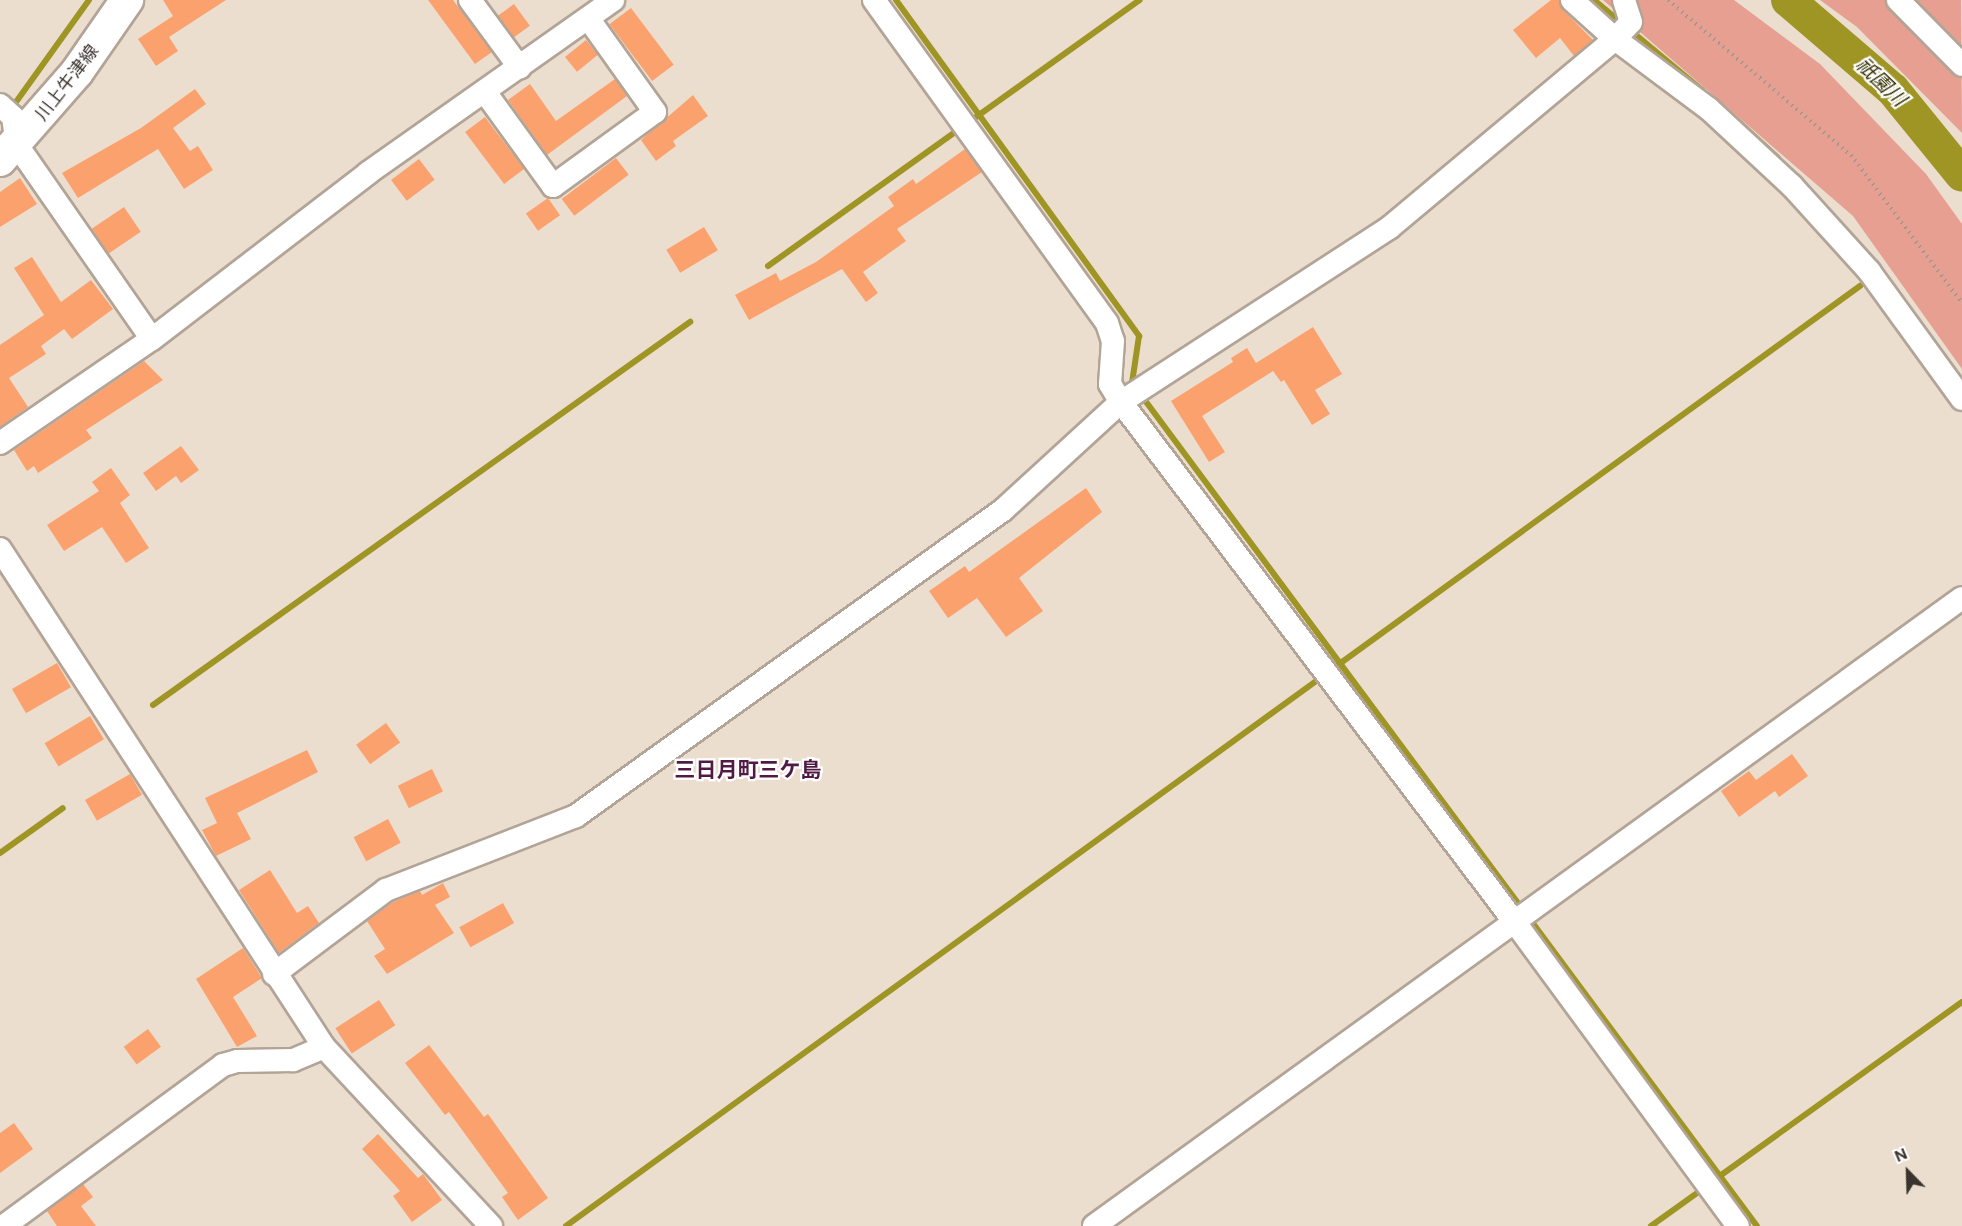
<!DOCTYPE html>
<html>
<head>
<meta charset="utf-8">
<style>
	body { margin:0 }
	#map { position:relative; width:1962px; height:1226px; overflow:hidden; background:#ecdecf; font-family:"DM Sans","Noto Sans JP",sans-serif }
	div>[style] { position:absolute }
	.green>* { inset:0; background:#e69f91 }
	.stream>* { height:6px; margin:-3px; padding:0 3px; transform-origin:3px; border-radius:3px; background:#9f9525 }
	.river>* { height:34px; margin:-17px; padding:0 17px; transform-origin:17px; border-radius:17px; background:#9f9525 }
	.building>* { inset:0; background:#fba16e; transform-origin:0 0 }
	.path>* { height:4px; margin-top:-2px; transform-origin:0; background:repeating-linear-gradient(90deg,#a2978c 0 1.5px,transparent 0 6px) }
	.roads { filter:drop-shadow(2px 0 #b2a496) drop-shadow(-2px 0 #b2a496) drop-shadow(0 2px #b2a496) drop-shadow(0 -2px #b2a496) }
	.minor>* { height:22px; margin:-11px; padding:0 11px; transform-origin:11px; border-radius:11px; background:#fff }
	.secondary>* { height:32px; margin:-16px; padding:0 16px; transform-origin:16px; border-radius:16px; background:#fff }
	span { translate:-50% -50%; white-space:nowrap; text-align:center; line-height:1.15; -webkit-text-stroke:4.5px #fff; paint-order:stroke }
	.street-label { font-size:18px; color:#3a342e }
	.water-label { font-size:20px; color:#353002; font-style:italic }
	.quarter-label { font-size:21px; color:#511a45; font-weight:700 }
	.north { position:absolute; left:1878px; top:1142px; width:60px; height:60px; -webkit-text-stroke:4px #fff; paint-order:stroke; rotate:337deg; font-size:16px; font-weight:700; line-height:24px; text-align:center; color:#3a342e }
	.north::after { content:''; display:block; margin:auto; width:21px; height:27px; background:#3a342e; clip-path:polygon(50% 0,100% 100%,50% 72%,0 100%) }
</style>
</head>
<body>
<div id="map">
	<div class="green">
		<i style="clip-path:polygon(1603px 0,1734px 0,1820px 64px,1926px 174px,1962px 224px,1962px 369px,1853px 216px)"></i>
		<i style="clip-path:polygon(1820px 0,1961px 0,1962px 133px,1857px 27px)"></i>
	</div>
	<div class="stream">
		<i style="left:896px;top:0;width:415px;rotate:54.1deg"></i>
		<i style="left:1139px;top:336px;width:48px;rotate:98.5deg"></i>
		<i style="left:1132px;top:383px;width:4px;rotate:63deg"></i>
		<i style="left:1594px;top:0;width:141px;rotate:39.8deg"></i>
		<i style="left:11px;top:109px;width:134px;rotate:-54.4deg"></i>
		<i style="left:1730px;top:114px;width:65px;rotate:42.5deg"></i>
		<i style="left:768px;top:266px;width:457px;rotate:-35.6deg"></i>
		<i style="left:1141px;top:395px;width:641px;rotate:53.43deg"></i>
		<i style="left:1331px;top:670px;width:654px;rotate:-35.98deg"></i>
		<i style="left:153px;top:705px;width:660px;rotate:-35.5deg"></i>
		<i style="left:0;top:853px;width:77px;rotate:-35.5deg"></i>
		<i style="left:1529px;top:918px;width:383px;rotate:53.5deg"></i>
		<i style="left:1717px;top:1178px;width:302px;rotate:-35.7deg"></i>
		<i style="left:566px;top:1226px;width:936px;rotate:-36deg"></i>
		<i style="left:1651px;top:1226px;width:65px;rotate:-35.6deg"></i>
	</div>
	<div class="river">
		<i style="left:1788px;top:0;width:138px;rotate:40.6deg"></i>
		<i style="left:1893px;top:90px;width:109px;rotate:50.9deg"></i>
	</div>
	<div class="building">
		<i style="clip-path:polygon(163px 0,226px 0,169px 37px,178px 51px,156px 66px,138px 39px,173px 16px)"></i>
		<i style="clip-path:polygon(428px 0,453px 0,492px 52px,475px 64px)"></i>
		<i style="clip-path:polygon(1551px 0,1559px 0,1563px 10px,1593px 40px,1574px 56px,1560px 38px,1536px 58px,1513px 30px)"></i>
		<i style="left:514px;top:4px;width:27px;height:20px;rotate:54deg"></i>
		<i style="left:631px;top:8px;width:71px;height:27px;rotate:53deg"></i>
		<i style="left:586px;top:40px;width:19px;height:27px;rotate:51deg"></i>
		<i style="clip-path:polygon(615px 79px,627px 96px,547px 155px,508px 100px,530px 84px,556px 121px)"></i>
		<i style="clip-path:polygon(195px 89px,206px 104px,173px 128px,190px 151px,198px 146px,213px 170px,184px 189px,158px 149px,78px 198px,62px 173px,141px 128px)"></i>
		<i style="clip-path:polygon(693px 95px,708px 116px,673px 141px,676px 146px,656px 161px,641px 140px)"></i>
		<i style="left:485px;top:117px;width:65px;height:25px;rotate:53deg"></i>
		<i style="clip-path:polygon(965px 149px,982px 172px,897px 229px,906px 241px,863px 272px,878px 293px,866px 302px,842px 269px,749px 320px,735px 295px,776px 273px,780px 281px,816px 262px,894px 206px,888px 197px,913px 179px,916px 184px)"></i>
		<i style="left:616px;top:158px;width:21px;height:68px;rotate:53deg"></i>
		<i style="left:419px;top:159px;width:26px;height:35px;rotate:53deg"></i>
		<i style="clip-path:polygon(20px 178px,37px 204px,0 227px,0 192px)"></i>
		<i style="left:548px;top:198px;width:21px;height:27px;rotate:55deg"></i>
		<i style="left:124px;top:207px;width:30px;height:39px;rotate:56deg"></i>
		<i style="left:704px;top:227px;width:27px;height:44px;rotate:59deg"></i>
		<i style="clip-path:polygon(32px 257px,61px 302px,91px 280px,113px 309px,72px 339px,64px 329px,41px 346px,46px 354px,9px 378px,28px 407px,0 427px,0 345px,44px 315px,14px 268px)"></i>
		<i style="clip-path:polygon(1313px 327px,1342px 374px,1315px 390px,1330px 414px,1312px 425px,1284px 380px,1281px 382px,1273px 371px,1202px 416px,1225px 452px,1209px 462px,1171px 401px,1233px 362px,1231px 358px,1247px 348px,1256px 363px)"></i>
		<i style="clip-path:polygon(144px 361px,163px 380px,86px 430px,92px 438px,38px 473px,34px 466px,27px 471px,14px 450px)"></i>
		<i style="clip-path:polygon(181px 446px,199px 470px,181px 483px,176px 476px,156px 491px,143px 473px)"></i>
		<i style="clip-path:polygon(111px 468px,130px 495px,120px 503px,149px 548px,126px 563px,102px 527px,64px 551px,47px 525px,99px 491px,92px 482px)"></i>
		<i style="clip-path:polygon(1086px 488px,1102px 512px,1019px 578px,1043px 611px,1006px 637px,977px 598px,948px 618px,929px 591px,965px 566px,969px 572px)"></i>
		<i style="left:57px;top:663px;width:28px;height:52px;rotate:60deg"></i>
		<i style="left:90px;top:716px;width:27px;height:53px;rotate:59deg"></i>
		<i style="left:386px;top:723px;width:24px;height:37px;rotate:54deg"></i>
		<i style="clip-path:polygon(307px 750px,318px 772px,237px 813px,251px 839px,216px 856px,202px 830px,217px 823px,205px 798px)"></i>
		<i style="clip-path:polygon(1792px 754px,1808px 776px,1779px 797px,1775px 791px,1739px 817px,1721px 791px,1749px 771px,1756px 780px)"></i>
		<i style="left:432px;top:769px;width:25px;height:38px;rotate:64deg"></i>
		<i style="left:130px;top:774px;width:24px;height:52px;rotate:60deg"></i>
		<i style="left:388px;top:819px;width:27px;height:39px;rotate:62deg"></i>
		<i style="clip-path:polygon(270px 870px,297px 913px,308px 906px,319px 923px,279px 953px,239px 890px)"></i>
		<i style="clip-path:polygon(443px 883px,450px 897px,435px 905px,454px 933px,387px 974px,374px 956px,385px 949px,367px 921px,393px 902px,420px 891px,422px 895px)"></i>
		<i style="left:503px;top:903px;width:23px;height:50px;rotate:61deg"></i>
		<i style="clip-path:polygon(243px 948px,262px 978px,233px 997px,257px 1036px,237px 1047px,196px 979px)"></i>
		<i style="left:379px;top:1000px;width:30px;height:52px;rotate:57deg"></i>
		<i style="left:148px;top:1029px;width:22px;height:30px;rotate:54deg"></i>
		<i style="clip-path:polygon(429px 1045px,484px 1117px,488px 1114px,548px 1198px,518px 1220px,502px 1197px,508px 1193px,449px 1112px,445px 1115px,405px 1063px)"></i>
		<i style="clip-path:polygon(14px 1123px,33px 1149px,0 1173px,0 1133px)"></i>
		<i style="clip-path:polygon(378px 1134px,418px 1178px,423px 1174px,442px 1200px,412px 1222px,393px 1196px,400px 1191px,362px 1149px)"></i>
		<i style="clip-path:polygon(83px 1184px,93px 1197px,81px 1206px,96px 1226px,57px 1226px,47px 1211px)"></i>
	</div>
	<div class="path">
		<i style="left:1668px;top:0;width:240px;rotate:40.3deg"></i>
		<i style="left:1851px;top:155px;width:185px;rotate:53.1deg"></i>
	</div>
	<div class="roads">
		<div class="minor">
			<i style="left:470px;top:0;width:84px;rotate:53.7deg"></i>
			<i style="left:874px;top:0;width:398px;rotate:54.2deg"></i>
			<i style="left:1107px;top:323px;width:19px;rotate:72deg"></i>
			<i style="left:1113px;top:341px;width:43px;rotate:94deg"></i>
			<i style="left:1110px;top:384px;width:21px;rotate:59deg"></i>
			<i style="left:1121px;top:402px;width:651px;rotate:52.87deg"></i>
			<i style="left:1514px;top:921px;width:378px;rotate:53.7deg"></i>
			<i style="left:1572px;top:0;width:58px;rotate:42.2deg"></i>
			<i style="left:1615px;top:39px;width:117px;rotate:36.7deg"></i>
			<i style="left:1709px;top:109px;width:113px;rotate:42.9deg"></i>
			<i style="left:1792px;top:186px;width:115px;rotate:47.8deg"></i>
			<i style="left:1869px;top:271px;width:158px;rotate:54deg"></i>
			<i style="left:1898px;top:0;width:91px;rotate:45.4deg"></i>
			<i style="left:485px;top:92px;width:116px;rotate:54.1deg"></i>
			<i style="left:553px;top:186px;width:126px;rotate:-36deg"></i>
			<i style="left:655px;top:112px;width:115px;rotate:-125.5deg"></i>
			<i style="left:0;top:105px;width:18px;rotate:43deg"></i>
			<i style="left:13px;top:117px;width:28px;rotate:82deg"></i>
			<i style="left:17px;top:145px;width:236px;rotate:55.2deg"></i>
			<i style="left:0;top:443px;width:184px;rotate:-34.4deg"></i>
			<i style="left:152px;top:339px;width:272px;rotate:-37.5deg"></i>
			<i style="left:368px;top:173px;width:300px;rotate:-35.2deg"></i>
			<i style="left:0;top:549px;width:594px;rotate:56.95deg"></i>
			<i style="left:324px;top:1047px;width:34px;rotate:157deg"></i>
			<i style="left:293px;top:1060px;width:56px;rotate:179deg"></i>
			<i style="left:237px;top:1061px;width:15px;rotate:164deg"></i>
			<i style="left:223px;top:1065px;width:272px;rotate:143.7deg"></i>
			<i style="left:274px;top:974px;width:140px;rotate:-36.9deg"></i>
			<i style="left:386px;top:890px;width:204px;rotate:-21.3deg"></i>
			<i style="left:576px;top:816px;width:525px;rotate:-35.63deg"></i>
			<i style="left:1003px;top:510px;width:160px;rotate:-42.5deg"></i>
			<i style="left:1121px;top:402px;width:320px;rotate:-33deg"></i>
			<i style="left:1389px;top:228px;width:295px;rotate:-39.9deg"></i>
			<i style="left:1615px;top:39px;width:23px;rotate:-47deg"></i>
			<i style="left:1631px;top:22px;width:23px;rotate:-108deg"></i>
			<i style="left:324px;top:1047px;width:245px;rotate:47deg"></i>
			<i style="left:1094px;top:1226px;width:1071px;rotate:-35.89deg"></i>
		</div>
		<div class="secondary">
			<i style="left:0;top:160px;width:117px;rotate:-48.8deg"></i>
			<i style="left:77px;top:72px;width:88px;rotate:-55.2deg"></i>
		</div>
	</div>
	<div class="street-label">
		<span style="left:67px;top:83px;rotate:-52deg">川上牛津線</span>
	</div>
	<div class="water-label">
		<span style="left:1881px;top:82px;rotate:44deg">祇園川</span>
	</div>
	<div class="quarter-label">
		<span style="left:748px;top:770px">三日月町三ケ島</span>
	</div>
	<div class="north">N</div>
</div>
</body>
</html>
